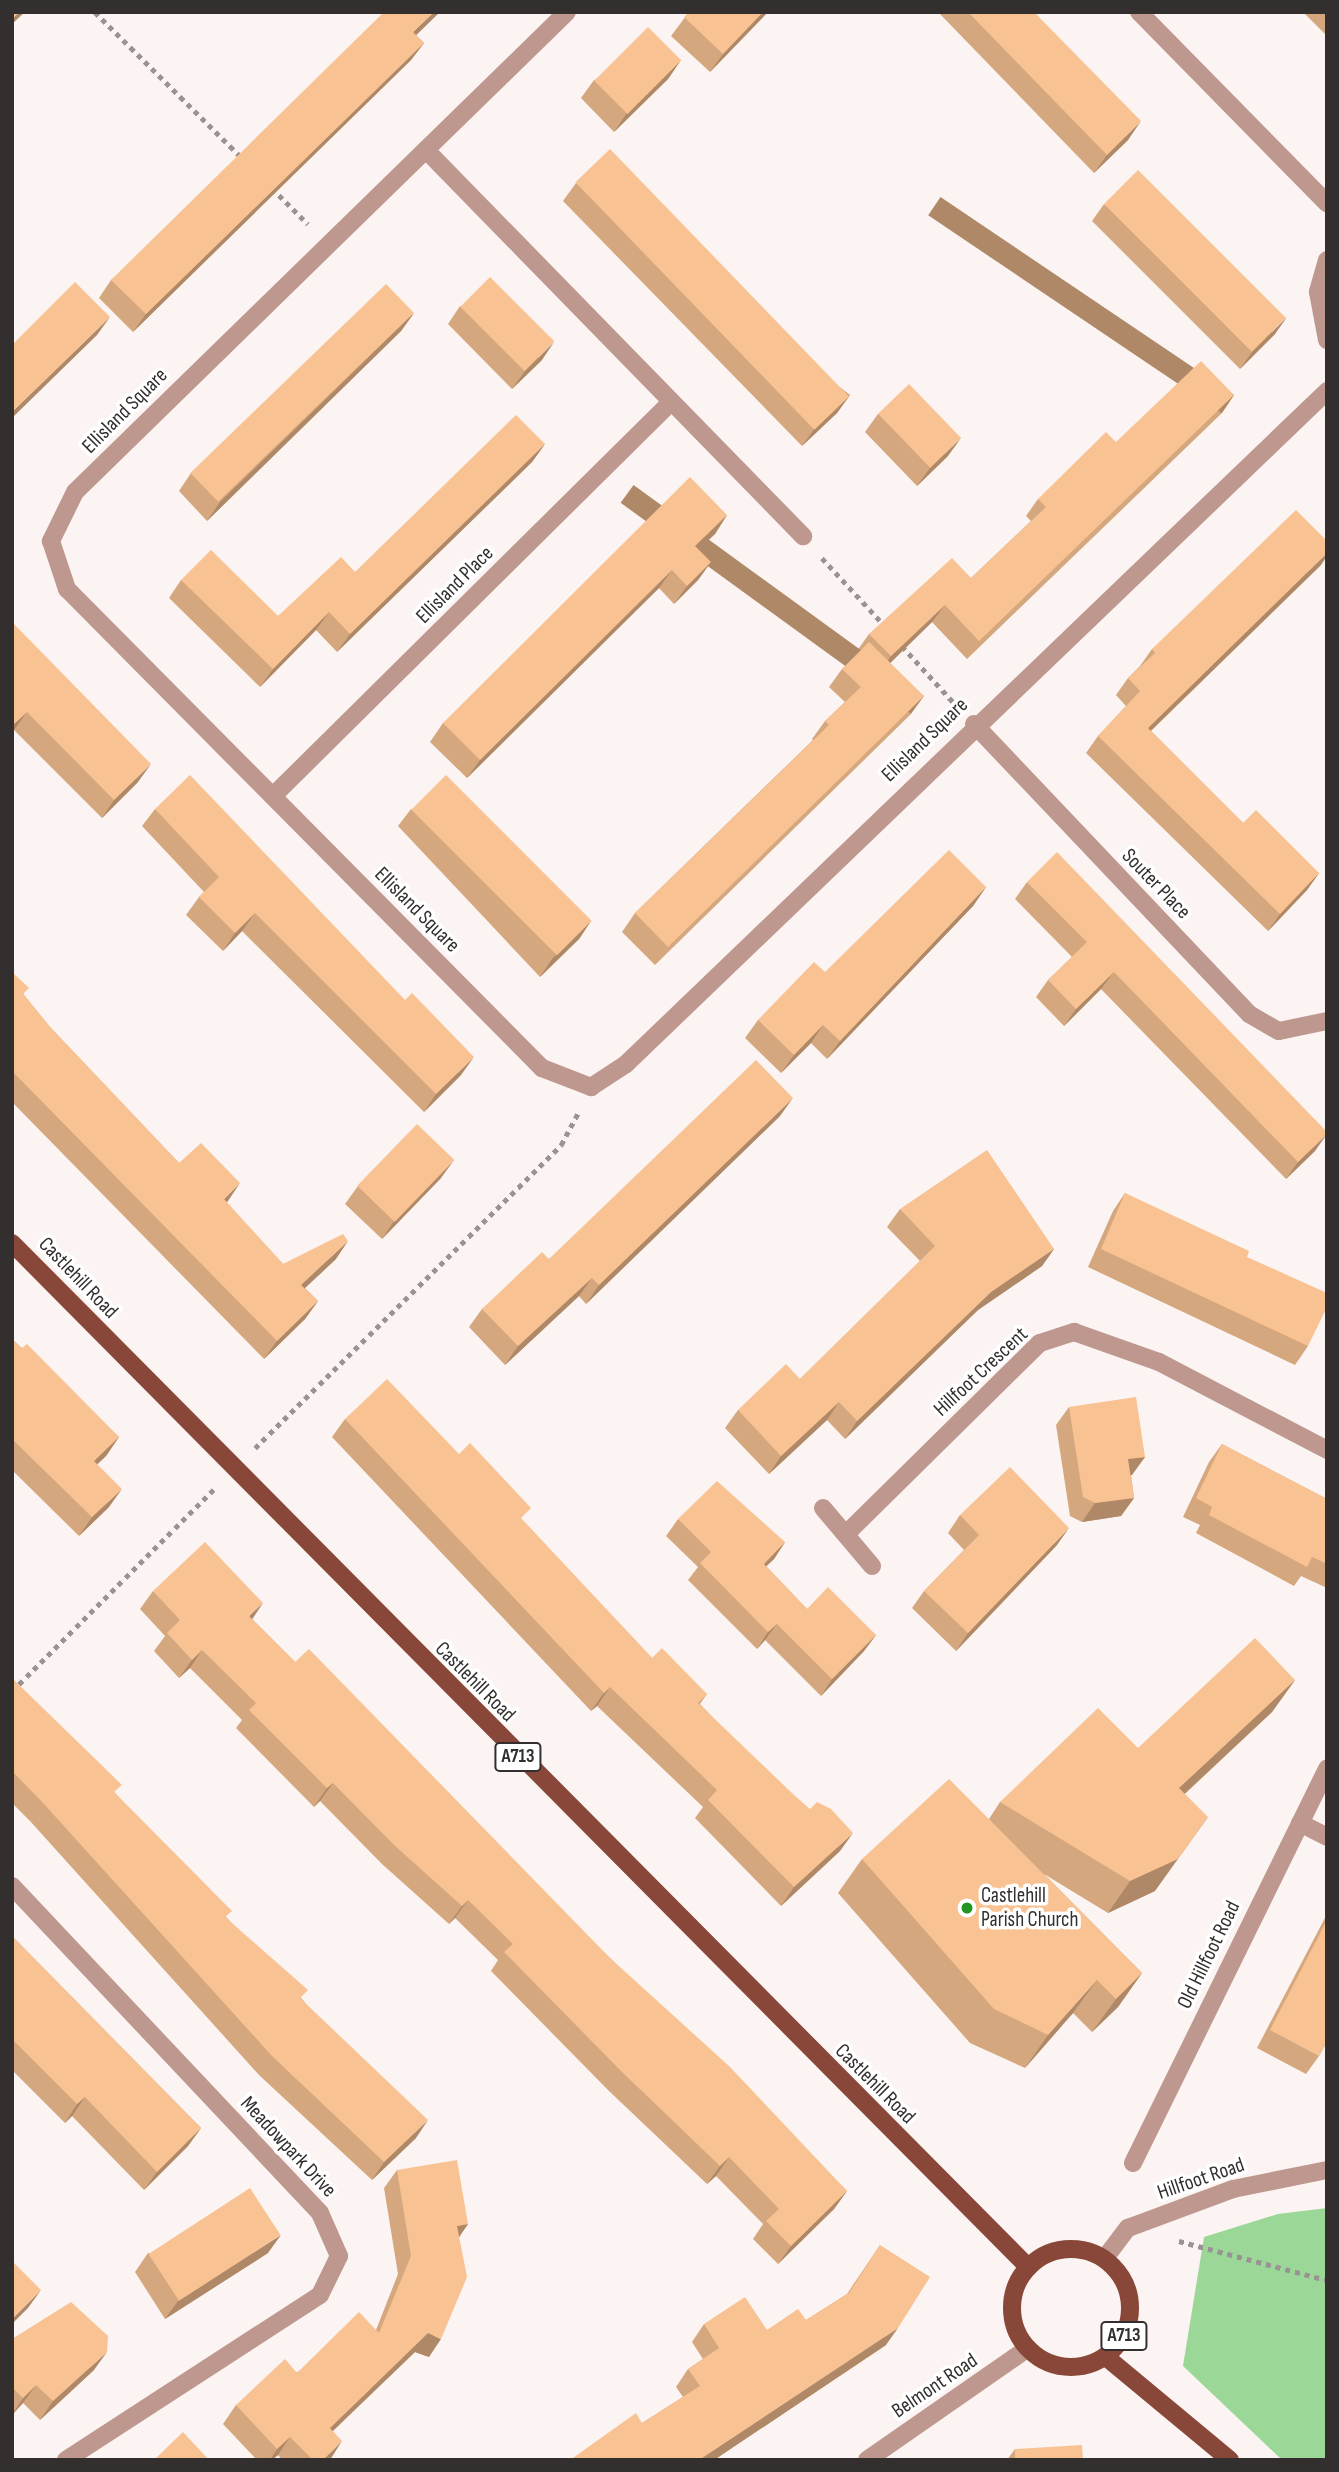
<!DOCTYPE html>
<html>
<head>
<meta charset="utf-8">
<style>
	body { margin:0 }
	#map { position:relative; width:1339px; height:2472px; overflow:hidden; background:#fbf4f2; font-family:"Sofia Sans Condensed",sans-serif }
	div>[style] { position:absolute }
	.forest>* { inset:0; background:#9bd898 }
	.path>* { height:4.5px; margin-top:-2.25px; transform-origin:0; background:repeating-linear-gradient(90deg,#999493 0 5px,transparent 0 10px) }
	.minor>* { height:18px; margin:-9px; padding:0 9px; transform-origin:9px; border-radius:9px; background:#be978e }
	.tertiary>* { height:18px; margin:-9px; padding:0 9px; transform-origin:9px; border-radius:9px; background:#be978e }
	.primary>* { height:18px; margin:-9px; padding:0 9px; transform-origin:9px; border-radius:9px; background:#884739 }
	.primary>.ring { margin:-9px; padding:0; box-sizing:content-box; background:none; border:18px solid #884739; border-radius:50% }
	.wall>* { inset:0; background:#d5a77e }
	.shaded-wall>* { inset:0; background:#ae8867; transform-origin:0 0 }
	.building>* { inset:0; background:#f8c293; transform-origin:0 0 }
	.dots>* { width:19px; height:19px; translate:-50% -50%; box-sizing:border-box; border:4px solid #fff; border-radius:50% }
	span { translate:-50% -50%; white-space:nowrap; text-align:center; line-height:1.15; -webkit-text-stroke:7px #fff; paint-order:stroke }
	.shield-label span { padding:2px 5px; background:#fff; border:2px solid; border-radius:5px; -webkit-text-stroke-width:0 }
	.shield-label { font-size:19px; color:#322f2e; font-weight:700 }
	.street-label { font-size:21px; color:#322f2e }
	.poi-label { font-size:21px; color:#322f2e }
	.left { translate:0 -50%; text-align:left }
	.frame { position:absolute; inset:0; border:14px solid #322f2e; pointer-events:none }
</style>
</head>
<body>
<div id="map">
	<div class="forest">
		<i style="clip-path:polygon(1327px 2208px,1327px 2460px,1282px 2460px,1183px 2366px,1204px 2237px,1278px 2214px)"></i>
	</div>
	<div class="path">
		<i style="left:95px;top:12px;width:206px;rotate:44.8deg"></i>
		<i style="left:272px;top:188px;width:51px;rotate:45deg"></i>
		<i style="left:822px;top:558px;width:93px;rotate:47.2deg"></i>
		<i style="left:902px;top:646px;width:79px;rotate:47.6deg"></i>
		<i style="left:255px;top:1448px;width:431px;rotate:-44.7deg"></i>
		<i style="left:561px;top:1145px;width:36px;rotate:-62deg"></i>
		<i style="left:12px;top:1691px;width:286px;rotate:-45deg"></i>
		<i style="left:1179px;top:2241px;width:153px;rotate:14.8deg"></i>
	</div>
	<div class="minor">
		<i style="left:567px;top:12px;width:687px;rotate:135.71deg"></i>
		<i style="left:75px;top:492px;width:55px;rotate:116.1deg"></i>
		<i style="left:51px;top:541px;width:51px;rotate:71.6deg"></i>
		<i style="left:67px;top:589px;width:675px;rotate:45.24deg"></i>
		<i style="left:542px;top:1068px;width:53px;rotate:21.2deg"></i>
		<i style="left:591px;top:1087px;width:42px;rotate:-33.3deg"></i>
		<i style="left:626px;top:1064px;width:972px;rotate:-43.83deg"></i>
		<i style="left:1139px;top:12px;width:268px;rotate:45.5deg"></i>
		<i style="left:426px;top:150px;width:540px;rotate:45.68deg"></i>
		<i style="left:1327px;top:260px;width:33px;rotate:106deg"></i>
		<i style="left:1318px;top:292px;width:49px;rotate:79.4deg"></i>
		<i style="left:974px;top:724px;width:400px;rotate:46.5deg"></i>
		<i style="left:1249px;top:1014px;width:34px;rotate:30deg"></i>
		<i style="left:1279px;top:1031px;width:49px;rotate:-11.8deg"></i>
		<i style="left:273px;top:796px;width:556px;rotate:-44.71deg"></i>
		<i style="left:823px;top:1508px;width:76px;rotate:49.8deg"></i>
		<i style="left:846px;top:1534px;width:272px;rotate:-44.6deg"></i>
		<i style="left:1040px;top:1343px;width:36px;rotate:-18deg"></i>
		<i style="left:1074px;top:1332px;width:90px;rotate:19.4deg"></i>
		<i style="left:1159px;top:1362px;width:190px;rotate:27.6deg"></i>
		<i style="left:1300px;top:1823px;width:30px;rotate:27deg"></i>
		<i style="left:12px;top:1886px;width:449px;rotate:46.7deg"></i>
		<i style="left:320px;top:2213px;width:47px;rotate:66.2deg"></i>
		<i style="left:339px;top:2256px;width:43px;rotate:116deg"></i>
		<i style="left:320px;top:2295px;width:303px;rotate:147deg"></i>
		<i style="left:1133px;top:2163px;width:440px;rotate:-63.8deg"></i>
	</div>
	<div class="tertiary">
		<i style="left:1105px;top:2258px;width:38px;rotate:-53deg"></i>
		<i style="left:1128px;top:2228px;width:112px;rotate:-20.4deg"></i>
		<i style="left:1233px;top:2189px;width:96px;rotate:-11.4deg"></i>
		<i style="left:867px;top:2460px;width:196px;rotate:-34.8deg"></i>
	</div>
	<div class="primary">
		<i style="left:12px;top:1243px;width:1443px;rotate:45.22deg"></i>
		<i class="ring" style="left:1012px;top:2249px;width:100px;height:100px"></i>
		<i style="left:1106px;top:2357px;width:161px;rotate:39.7deg"></i>
	</div>
	<div class="wall">
		<i style="clip-path:polygon(689px 12px,768px 12px,710px 72px,671px 36px)"></i>
		<i style="clip-path:polygon(938px 12px,1034px 12px,1128px 140px,1094px 173px)"></i>
		<i style="clip-path:polygon(1303px 12px,1327px 12px,1327px 36px)"></i>
		<i style="clip-path:polygon(416px 35px,424px 43px,411px 60px,133px 332px,99px 298px,111px 280px)"></i>
		<i style="clip-path:polygon(681px 60px,668px 79px,614px 132px,581px 98px,594px 80px)"></i>
		<i style="clip-path:polygon(576px 183px,850px 395px,837px 413px,802px 446px,563px 201px)"></i>
		<i style="clip-path:polygon(1104px 204px,1275px 334px,1240px 369px,1092px 221px)"></i>
		<i style="clip-path:polygon(460px 306px,542px 360px,512px 389px,448px 324px)"></i>
		<i style="clip-path:polygon(414px 313px,401px 331px,207px 521px,179px 491px,191px 473px)"></i>
		<i style="clip-path:polygon(1234px 395px,1222px 413px,967px 659px,932px 622px,890px 663px,911px 714px,655px 965px,622px 932px,635px 913px,813px 740px,812px 739px,825px 721px,845px 702px,829px 687px,842px 669px,858px 653px,857px 651px,869px 634px,971px 578px,1031px 521px,1026px 516px,1038px 499px,1116px 442px)"></i>
		<i style="clip-path:polygon(878px 414px,948px 456px,917px 486px,865px 432px)"></i>
		<i style="clip-path:polygon(545px 444px,532px 462px,337px 652px,316px 630px,260px 687px,169px 598px,181px 580px,278px 616px,355px 572px)"></i>
		<i style="clip-path:polygon(727px 515px,715px 534px,698px 549px,711px 562px,698px 580px,674px 604px,659px 588px,467px 778px,430px 742px,443px 723px)"></i>
		<i style="clip-path:polygon(1321px 565px,1151px 731px,1243px 823px,1319px 873px,1307px 890px,1268px 931px,1086px 753px,1098px 736px,1126px 706px,1116px 695px,1128px 678px,1140px 666px,1152px 649px)"></i>
		<i style="clip-path:polygon(12px 622px,138px 782px,102px 818px,14px 730px,12px 732px)"></i>
		<i style="clip-path:polygon(155px 809px,461px 1075px,424px 1112px,242px 931px,223px 951px,186px 915px,199px 897px,204px 892px,142px 826px)"></i>
		<i style="clip-path:polygon(411px 809px,591px 921px,579px 939px,540px 977px,398px 826px)"></i>
		<i style="clip-path:polygon(1027px 882px,1315px 1151px,1286px 1179px,1101px 989px,1064px 1026px,1036px 997px,1048px 980px,1072px 957px,1015px 899px)"></i>
		<i style="clip-path:polygon(986px 887px,973px 906px,827px 1059px,811px 1043px,781px 1073px,745px 1038px,758px 1020px,825px 972px)"></i>
		<i style="clip-path:polygon(12px 972px,24px 995px,50px 1027px,179px 1163px,226px 1202px,283px 1264px,336px 1259px,305px 1288px,318px 1301px,305px 1319px,264px 1359px,12px 1102px)"></i>
		<i style="clip-path:polygon(780px 1116px,586px 1304px,579px 1296px,505px 1365px,469px 1327px,482px 1309px,549px 1259px)"></i>
		<i style="clip-path:polygon(441px 1178px,382px 1239px,345px 1204px,358px 1186px)"></i>
		<i style="clip-path:polygon(1125px 1193px,1247px 1257px,1308px 1346px,1295px 1365px,1088px 1267px,1113px 1211px)"></i>
		<i style="clip-path:polygon(900px 1209px,1054px 1249px,1042px 1266px,978px 1310px,845px 1439px,827px 1420px,769px 1474px,725px 1428px,738px 1410px,800px 1379px,920px 1261px,887px 1227px)"></i>
		<i style="clip-path:polygon(12px 1339px,119px 1437px,106px 1456px,97px 1464px,109px 1507px,79px 1536px,12px 1470px)"></i>
		<i style="clip-path:polygon(1069px 1407px,1145px 1457px,1131px 1475px,1134px 1498px,1121px 1516px,1082px 1522px,1070px 1516px,1056px 1425px)"></i>
		<i style="clip-path:polygon(345px 1419px,523px 1521px,652px 1658px,707px 1694px,700px 1704px,840px 1851px,781px 1906px,695px 1818px,703px 1807px,597px 1706px,591px 1711px,332px 1437px)"></i>
		<i style="clip-path:polygon(1222px 1444px,1327px 1499px,1327px 1588px,1301px 1576px,1294px 1586px,1196px 1533px,1200px 1525px,1183px 1517px,1209px 1462px)"></i>
		<i style="clip-path:polygon(960px 1515px,1057px 1545px,956px 1651px,912px 1608px,924px 1591px,964px 1550px,948px 1533px)"></i>
		<i style="clip-path:polygon(678px 1519px,785px 1542px,774px 1559px,766px 1566px,807px 1609px,876px 1635px,864px 1651px,821px 1696px,765px 1640px,757px 1649px,688px 1580px,698px 1567px,666px 1536px)"></i>
		<i style="clip-path:polygon(153px 1591px,252px 1619px,295px 1662px,610px 1958px,847px 2191px,834px 2209px,778px 2264px,753px 2239px,763px 2224px,716px 2176px,707px 2184px,609px 2091px,491px 1971px,498px 1960px,455px 1918px,449px 1924px,382px 1864px,320px 1801px,314px 1807px,236px 1728px,242px 1720px,190px 1668px,179px 1678px,154px 1651px,165px 1636px,140px 1609px)"></i>
		<i style="clip-path:polygon(12px 1678px,227px 1918px,302px 1999px,416px 2138px,372px 2180px,259px 2075px,30px 1821px,12px 1803px)"></i>
		<i style="clip-path:polygon(1295px 1680px,1272px 1712px,1185px 1794px,1155px 1891px,1108px 1913px,1044px 1874px,1142px 1973px,1118px 2007px,1092px 2032px,1073px 2013px,1025px 2068px,970px 2043px,838px 1893px,862px 1859px,989px 1819px,1000px 1802px,1138px 1748px)"></i>
		<i style="clip-path:polygon(1327px 1914px,1327px 2042px,1319px 2056px,1306px 2074px,1257px 2048px)"></i>
		<i style="clip-path:polygon(12px 1936px,201px 2128px,188px 2146px,144px 2190px,72px 2116px,65px 2123px,12px 2070px)"></i>
		<i style="clip-path:polygon(397px 2170px,468px 2224px,459px 2237px,429px 2357px,415px 2352px,333px 2431px,329px 2460px,282px 2460px,278px 2455px,272px 2460px,257px 2460px,223px 2424px,236px 2405px,376px 2330px,398px 2274px,384px 2188px)"></i>
		<i style="clip-path:polygon(880px 2245px,886px 2345px,714px 2460px,570px 2460px,642px 2423px,683px 2397px,676px 2387px,688px 2369px,703px 2359px,692px 2342px,704px 2324px,767px 2330px,806px 2320px,847px 2294px)"></i>
		<i style="clip-path:polygon(148px 2253px,268px 2253px,165px 2319px,135px 2272px)"></i>
		<i style="clip-path:polygon(12px 2339px,94px 2370px,40px 2420px,23px 2403px,12px 2415px)"></i>
		<i style="clip-path:polygon(1015px 2449px,1083px 2460px,1007px 2460px)"></i>
	</div>
	<div class="shaded-wall">
		<i style="clip-path:polygon(19px 12px,25px 12px,12px 24px,12px 19px)"></i>
		<i style="clip-path:polygon(434px 12px,440px 12px,401px 50px,413px 32px)"></i>
		<i style="clip-path:polygon(763px 12px,768px 12px,710px 72px,723px 54px)"></i>
		<i style="clip-path:polygon(424px 43px,411px 60px,133px 332px,146px 314px)"></i>
		<i style="clip-path:polygon(681px 60px,668px 79px,614px 132px,627px 113px)"></i>
		<i style="clip-path:polygon(1141px 121px,1128px 140px,1094px 173px,1107px 155px)"></i>
		<i style="clip-path:polygon(414px 313px,401px 331px,207px 521px,220px 502px)"></i>
		<i style="clip-path:polygon(110px 317px,97px 335px,12px 418px,12px 412px)"></i>
		<i style="clip-path:polygon(1287px 317px,1275px 334px,1240px 369px,1252px 352px)"></i>
		<i style="clip-path:polygon(554px 342px,542px 360px,512px 389px,525px 371px)"></i>
		<i style="clip-path:polygon(850px 395px,837px 413px,802px 446px,815px 428px)"></i>
		<i style="left:1234px;top:395px;width:22px;height:354px;rotate:124deg"></i>
		<i style="clip-path:polygon(961px 438px,948px 456px,917px 486px,930px 468px)"></i>
		<i style="clip-path:polygon(545px 444px,532px 462px,337px 652px,350px 634px)"></i>
		<i style="clip-path:polygon(727px 515px,715px 534px,683px 564px,695px 546px)"></i>
		<i style="clip-path:polygon(1327px 553px,1327px 556px,1321px 565px,1136px 745px,1148px 728px)"></i>
		<i style="clip-path:polygon(711px 562px,698px 580px,674px 604px,687px 586px)"></i>
		<i style="clip-path:polygon(672px 570px,659px 588px,467px 778px,480px 760px)"></i>
		<i style="clip-path:polygon(945px 605px,932px 622px,879px 674px,891px 656px)"></i>
		<i style="clip-path:polygon(329px 612px,316px 630px,260px 687px,273px 669px)"></i>
		<i style="left:924px;top:696px;width:22px;height:359px;rotate:126deg"></i>
		<i style="clip-path:polygon(27px 712px,14px 730px,12px 732px,12px 726px)"></i>
		<i style="clip-path:polygon(151px 764px,138px 782px,102px 818px,114px 800px)"></i>
		<i style="clip-path:polygon(1319px 873px,1307px 890px,1268px 931px,1280px 914px)"></i>
		<i style="clip-path:polygon(986px 887px,973px 906px,827px 1059px,840px 1041px)"></i>
		<i style="clip-path:polygon(255px 913px,242px 931px,223px 951px,235px 933px)"></i>
		<i style="clip-path:polygon(591px 921px,579px 939px,540px 977px,552px 959px)"></i>
		<i style="clip-path:polygon(1114px 972px,1101px 989px,1064px 1026px,1076px 1009px)"></i>
		<i style="clip-path:polygon(823px 1025px,811px 1043px,781px 1073px,794px 1055px)"></i>
		<i style="clip-path:polygon(474px 1057px,461px 1075px,424px 1112px,436px 1094px)"></i>
		<i style="clip-path:polygon(793px 1098px,780px 1116px,586px 1304px,599px 1285px)"></i>
		<i style="clip-path:polygon(1327px 1134px,1315px 1151px,1286px 1179px,1298px 1162px)"></i>
		<i style="clip-path:polygon(454px 1160px,441px 1178px,382px 1239px,394px 1221px)"></i>
		<i style="clip-path:polygon(240px 1183px,228px 1201px,211px 1217px,224px 1199px)"></i>
		<i style="clip-path:polygon(348px 1241px,336px 1259px,289px 1303px,301px 1285px)"></i>
		<i style="clip-path:polygon(1054px 1249px,1042px 1266px,978px 1310px,845px 1439px,857px 1421px,991px 1292px)"></i>
		<i style="clip-path:polygon(592px 1278px,579px 1296px,505px 1365px,518px 1346px)"></i>
		<i style="clip-path:polygon(318px 1301px,305px 1319px,264px 1359px,277px 1341px)"></i>
		<i style="clip-path:polygon(839px 1402px,827px 1420px,769px 1474px,781px 1456px)"></i>
		<i style="clip-path:polygon(119px 1437px,106px 1456px,82px 1479px,94px 1461px)"></i>
		<i style="clip-path:polygon(1145px 1457px,1132px 1475px,1116px 1477px,1128px 1459px)"></i>
		<i style="clip-path:polygon(122px 1489px,109px 1507px,79px 1536px,92px 1517px)"></i>
		<i style="clip-path:polygon(1134px 1498px,1121px 1516px,1082px 1522px,1095px 1503px)"></i>
		<i style="clip-path:polygon(1069px 1528px,1057px 1545px,956px 1651px,968px 1633px)"></i>
		<i style="clip-path:polygon(785px 1542px,774px 1559px,752px 1580px,764px 1564px)"></i>
		<i style="clip-path:polygon(263px 1603px,251px 1621px,249px 1616px)"></i>
		<i style="clip-path:polygon(777px 1624px,765px 1640px,757px 1649px,768px 1632px)"></i>
		<i style="clip-path:polygon(876px 1635px,864px 1651px,821px 1696px,832px 1679px)"></i>
		<i style="clip-path:polygon(202px 1650px,190px 1668px,179px 1678px,192px 1660px)"></i>
		<i style="clip-path:polygon(1295px 1680px,1272px 1712px,1156px 1820px,1179px 1788px)"></i>
		<i style="clip-path:polygon(610px 1687px,597px 1706px,591px 1711px,604px 1693px)"></i>
		<i style="clip-path:polygon(333px 1783px,320px 1801px,314px 1807px,327px 1788px)"></i>
		<i style="clip-path:polygon(1208px 1817px,1155px 1891px,1108px 1913px,1130px 1881px)"></i>
		<i style="clip-path:polygon(853px 1833px,840px 1851px,781px 1906px,794px 1887px)"></i>
		<i style="clip-path:polygon(468px 1900px,455px 1918px,449px 1924px,462px 1906px)"></i>
		<i style="clip-path:polygon(1142px 1973px,1118px 2007px,1092px 2032px,1116px 1999px)"></i>
		<i style="clip-path:polygon(1097px 1980px,1073px 2013px,1025px 2068px,1048px 2035px)"></i>
		<i style="clip-path:polygon(85px 2097px,72px 2116px,65px 2123px,77px 2104px)"></i>
		<i style="clip-path:polygon(428px 2120px,416px 2138px,372px 2180px,384px 2162px)"></i>
		<i style="clip-path:polygon(201px 2128px,188px 2146px,144px 2190px,157px 2172px)"></i>
		<i style="clip-path:polygon(729px 2157px,716px 2176px,707px 2184px,720px 2166px)"></i>
		<i style="clip-path:polygon(847px 2191px,834px 2209px,778px 2264px,791px 2246px)"></i>
		<i style="clip-path:polygon(468px 2224px,455px 2243px,457px 2226px)"></i>
		<i style="clip-path:polygon(281px 2235px,268px 2253px,165px 2319px,178px 2301px)"></i>
		<i style="clip-path:polygon(41px 2290px,28px 2308px,12px 2324px,12px 2319px)"></i>
		<i style="clip-path:polygon(898px 2328px,886px 2345px,714px 2460px,699px 2460px)"></i>
		<i style="clip-path:polygon(428px 2333px,441px 2339px,429px 2357px,415px 2352px,317px 2446px,330px 2428px)"></i>
		<i style="clip-path:polygon(107px 2352px,94px 2370px,40px 2420px,53px 2401px)"></i>
		<i style="clip-path:polygon(36px 2385px,23px 2403px,12px 2415px,23px 2398px)"></i>
		<i style="clip-path:polygon(290px 2437px,278px 2455px,272px 2460px,270px 2460px,277px 2449px)"></i>
		<i style="clip-path:polygon(342px 2441px,330px 2460px,323px 2460px)"></i>
	</div>
	<div class="building">
		<i style="clip-path:polygon(12px 12px,19px 12px,12px 19px)"></i>
		<i style="clip-path:polygon(384px 12px,434px 12px,413px 32px,424px 43px,146px 314px,111px 280px)"></i>
		<i style="clip-path:polygon(689px 12px,763px 12px,723px 54px,684px 17px)"></i>
		<i style="clip-path:polygon(968px 12px,1034px 12px,1141px 121px,1107px 155px)"></i>
		<i style="left:648px;top:27px;width:47px;height:76px;rotate:45deg"></i>
		<i style="left:610px;top:149px;width:344px;height:48px;rotate:46deg"></i>
		<i style="left:1138px;top:170px;width:209px;height:48px;rotate:45deg"></i>
		<i style="left:490px;top:277px;width:91px;height:42px;rotate:45deg"></i>
		<i style="clip-path:polygon(75px 282px,110px 317px,12px 412px,12px 345px)"></i>
		<i style="left:386px;top:284px;width:40px;height:272px;rotate:46deg"></i>
		<i style="clip-path:polygon(1201px 361px,1234px 395px,979px 641px,945px 605px,891px 656px,869px 634px,952px 558px,971px 578px,1046px 507px,1038px 499px,1106px 432px,1116px 442px)"></i>
		<i style="left:909px;top:384px;width:75px;height:43px;rotate:46deg"></i>
		<i style="clip-path:polygon(516px 415px,545px 444px,350px 634px,329px 612px,273px 669px,181px 580px,211px 550px,278px 616px,341px 557px,355px 572px)"></i>
		<i style="clip-path:polygon(690px 477px,727px 515px,695px 546px,711px 562px,687px 586px,672px 570px,480px 760px,443px 723px)"></i>
		<i style="clip-path:polygon(1296px 510px,1327px 541px,1327px 553px,1148px 728px,1243px 823px,1256px 810px,1319px 873px,1280px 914px,1098px 736px,1140px 691px,1128px 678px,1155px 653px,1152px 649px)"></i>
		<i style="clip-path:polygon(12px 622px,151px 764px,114px 800px,27px 712px,12px 726px)"></i>
		<i style="clip-path:polygon(869px 642px,924px 696px,668px 947px,635px 913px,829px 725px,825px 721px,861px 687px,842px 669px)"></i>
		<i style="clip-path:polygon(190px 775px,405px 1000px,412px 993px,474px 1057px,436px 1094px,255px 913px,235px 933px,199px 897px,219px 877px,155px 809px)"></i>
		<i style="left:446px;top:775px;width:206px;height:49px;rotate:45deg"></i>
		<i style="clip-path:polygon(949px 850px,986px 887px,840px 1041px,823px 1025px,794px 1055px,758px 1020px,814px 962px,825px 972px)"></i>
		<i style="clip-path:polygon(1057px 852px,1327px 1132px,1327px 1134px,1298px 1162px,1114px 972px,1076px 1009px,1048px 980px,1087px 942px,1027px 882px)"></i>
		<i style="clip-path:polygon(12px 972px,29px 988px,23px 994px,50px 1027px,179px 1163px,201px 1143px,240px 1183px,224px 1199px,283px 1264px,343px 1234px,348px 1241px,301px 1285px,318px 1301px,277px 1341px,12px 1071px)"></i>
		<i style="clip-path:polygon(756px 1060px,793px 1098px,599px 1285px,592px 1278px,518px 1346px,482px 1309px,542px 1252px,549px 1259px)"></i>
		<i style="left:417px;top:1124px;width:52px;height:86px;rotate:44deg"></i>
		<i style="clip-path:polygon(987px 1150px,1054px 1249px,991px 1292px,857px 1421px,839px 1402px,781px 1456px,738px 1410px,786px 1364px,800px 1379px,935px 1246px,900px 1209px)"></i>
		<i style="clip-path:polygon(1125px 1193px,1249px 1251px,1247px 1257px,1327px 1293px,1327px 1307px,1308px 1346px,1101px 1249px)"></i>
		<i style="clip-path:polygon(12px 1339px,22px 1348px,27px 1344px,119px 1437px,94px 1461px,122px 1489px,92px 1517px,12px 1439px)"></i>
		<i style="clip-path:polygon(387px 1379px,459px 1454px,470px 1443px,531px 1508px,521px 1518px,652px 1658px,662px 1648px,707px 1694px,698px 1703px,794px 1795px,810px 1809px,817px 1802px,831px 1809px,853px 1833px,794px 1887px,708px 1800px,717px 1790px,610px 1687px,604px 1693px,345px 1419px)"></i>
		<i style="clip-path:polygon(1136px 1397px,1145px 1457px,1128px 1459px,1134px 1498px,1095px 1503px,1083px 1497px,1069px 1407px)"></i>
		<i style="clip-path:polygon(1222px 1444px,1327px 1499px,1327px 1564px,1312px 1557px,1307px 1567px,1209px 1515px,1212px 1507px,1196px 1498px)"></i>
		<i style="clip-path:polygon(1010px 1467px,1069px 1528px,968px 1633px,924px 1591px,979px 1535px,960px 1515px)"></i>
		<i style="clip-path:polygon(717px 1481px,785px 1542px,764px 1564px,807px 1609px,828px 1587px,876px 1635px,832px 1679px,777px 1624px,768px 1632px,700px 1563px,711px 1552px,678px 1519px)"></i>
		<i style="clip-path:polygon(205px 1542px,263px 1603px,249px 1616px,295px 1662px,309px 1649px,610px 1958px,729px 2066px,847px 2191px,791px 2246px,766px 2221px,779px 2209px,729px 2157px,720px 2166px,622px 2072px,504px 1952px,513px 1944px,468px 1900px,462px 1906px,394px 1845px,333px 1783px,327px 1788px,249px 1710px,256px 1703px,202px 1650px,192px 1660px,167px 1633px,180px 1620px,153px 1591px)"></i>
		<i style="clip-path:polygon(1255px 1638px,1295px 1680px,1179px 1788px,1208px 1817px,1178px 1859px,1130px 1881px,1000px 1802px,1098px 1708px,1138px 1748px)"></i>
		<i style="clip-path:polygon(12px 1678px,122px 1785px,114px 1792px,232px 1911px,225px 1917px,308px 1990px,300px 1998px,428px 2120px,384px 2162px,272px 2056px,43px 1803px,12px 1771px)"></i>
		<i style="clip-path:polygon(949px 1779px,1142px 1973px,1116px 1999px,1097px 1980px,1048px 2035px,994px 2009px,862px 1859px)"></i>
		<i style="clip-path:polygon(1327px 1920px,1327px 2042px,1319px 2056px,1270px 2030px)"></i>
		<i style="clip-path:polygon(12px 1936px,201px 2128px,157px 2172px,85px 2097px,77px 2104px,12px 2039px)"></i>
		<i style="clip-path:polygon(457px 2160px,468px 2224px,457px 2226px,467px 2277px,441px 2339px,428px 2333px,330px 2428px,342px 2441px,323px 2460px,313px 2460px,290px 2437px,277px 2449px,236px 2405px,285px 2359px,297px 2373px,359px 2312px,379px 2333px,411px 2256px,397px 2170px)"></i>
		<i style="left:250px;top:2188px;width:56px;height:121px;rotate:57deg"></i>
		<i style="clip-path:polygon(880px 2245px,930px 2277px,898px 2328px,699px 2460px,570px 2460px,636px 2413px,642px 2423px,700px 2386px,688px 2369px,719px 2348px,704px 2324px,745px 2297px,767px 2330px,798px 2309px,806px 2320px,849px 2293px)"></i>
		<i style="clip-path:polygon(12px 2261px,41px 2290px,12px 2319px)"></i>
		<i style="clip-path:polygon(71px 2302px,108px 2336px,107px 2352px,53px 2401px,36px 2385px,23px 2398px,12px 2387px,12px 2339px)"></i>
		<i style="clip-path:polygon(183px 2432px,209px 2460px,154px 2460px)"></i>
		<i style="clip-path:polygon(1082px 2445px,1083px 2460px,1015px 2460px,1015px 2449px)"></i>
	</div>
	<div class="dots">
		<i style="left:967px;top:1908px;background:#229522"></i>
	</div>
	<div class="shield-label">
		<span style="left:518px;top:1757px">A713</span>
		<span style="left:1124px;top:2336px">A713</span>
	</div>
	<div class="street-label">
		<span style="left:125px;top:411px;rotate:-45deg">Ellisland Square</span>
		<span style="left:455px;top:585px;rotate:-45deg">Ellisland Place</span>
		<span style="left:925px;top:740px;rotate:-44deg">Ellisland Square</span>
		<span style="left:1156px;top:884px;rotate:46deg">Souter Place</span>
		<span style="left:417px;top:910px;rotate:45deg">Ellisland Square</span>
		<span style="left:78px;top:1278px;rotate:46deg">Castlehill Road</span>
		<span style="left:981px;top:1372px;rotate:-43deg">Hillfoot Crescent</span>
		<span style="left:475px;top:1682px;rotate:45deg">Castlehill Road</span>
		<span style="left:1209px;top:1955px;rotate:-64deg">Old Hillfoot Road</span>
		<span style="left:875px;top:2084px;rotate:45deg">Castlehill Road</span>
		<span style="left:288px;top:2147px;rotate:47deg">Meadowpark Drive</span>
		<span style="left:1201px;top:2179px;rotate:-19deg">Hillfoot Road</span>
		<span style="left:935px;top:2386px;rotate:-34deg">Belmont Road</span>
	</div>
	<div class="poi-label">
		<span class="left" style="left:981px;top:1908px">Castlehill<br>Parish Church</span>
	</div>
	<div class="frame"></div>
</div>
</body>
</html>
